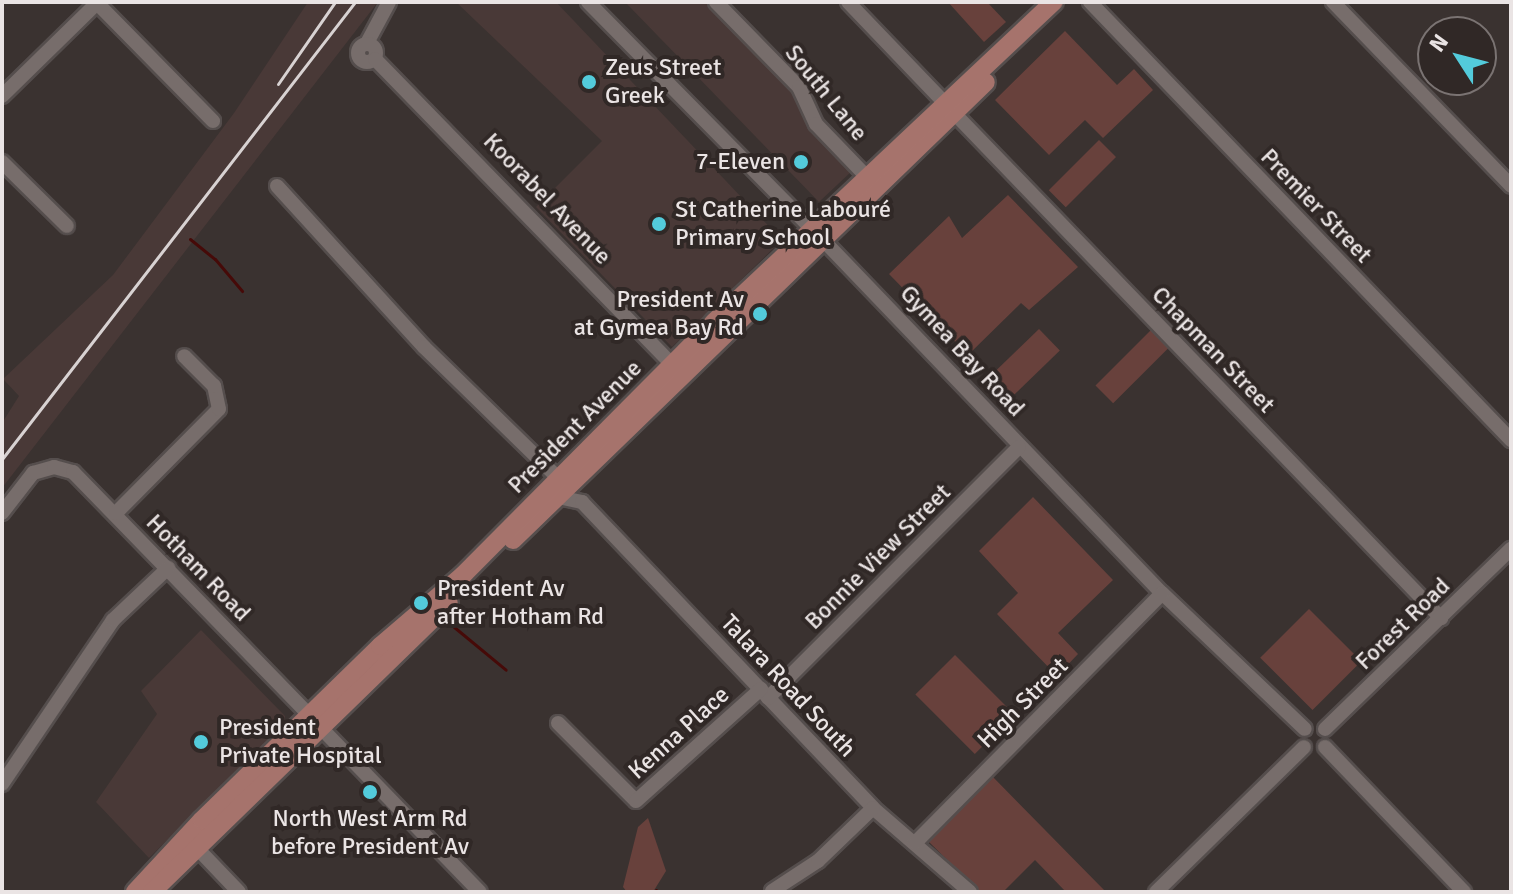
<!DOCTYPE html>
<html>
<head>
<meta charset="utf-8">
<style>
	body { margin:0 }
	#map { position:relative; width:1513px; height:894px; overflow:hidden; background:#3a3230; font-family:Signika,sans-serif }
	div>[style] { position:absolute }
	.built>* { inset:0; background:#493937 }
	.green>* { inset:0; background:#68413c; transform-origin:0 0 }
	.stream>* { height:3px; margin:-1.5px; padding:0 1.5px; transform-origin:1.5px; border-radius:1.5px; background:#460a08 }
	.roads { filter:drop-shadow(2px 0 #554e4d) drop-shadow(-2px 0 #554e4d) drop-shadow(0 2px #554e4d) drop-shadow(0 -2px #554e4d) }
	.minor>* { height:14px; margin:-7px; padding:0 7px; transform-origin:7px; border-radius:7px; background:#776d6b }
	.minor>.ring { margin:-7px; padding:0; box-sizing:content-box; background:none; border:14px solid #776d6b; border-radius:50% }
	.major>* { height:18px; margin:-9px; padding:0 9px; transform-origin:9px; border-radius:9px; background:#a6736c }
	.rail>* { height:3px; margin:-1.5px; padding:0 1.5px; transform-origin:1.5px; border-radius:1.5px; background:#d8d2d2 }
	.dots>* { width:22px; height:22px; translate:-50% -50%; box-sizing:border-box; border:4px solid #302826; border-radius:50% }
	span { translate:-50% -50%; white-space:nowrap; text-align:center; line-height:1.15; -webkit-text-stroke:8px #302826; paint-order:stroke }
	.poi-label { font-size:24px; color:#eae4e4 }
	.left { translate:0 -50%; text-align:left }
	.right { translate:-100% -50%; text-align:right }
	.street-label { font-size:24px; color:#eae4e4 }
	.frame { position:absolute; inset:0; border:4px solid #eae4e4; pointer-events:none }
	.north { position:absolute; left:1417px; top:16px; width:80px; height:80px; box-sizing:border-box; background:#302826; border:2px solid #7a7372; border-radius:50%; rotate:306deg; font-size:22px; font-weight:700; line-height:32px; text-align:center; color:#eae4e4 }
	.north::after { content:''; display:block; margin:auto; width:28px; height:36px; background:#53cbdb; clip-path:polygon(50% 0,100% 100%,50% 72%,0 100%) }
</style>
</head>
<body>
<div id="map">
	<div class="built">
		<i style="clip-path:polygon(308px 2px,378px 2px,2px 488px,2px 423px,19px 396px,3px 379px,113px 275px,234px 113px)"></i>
		<i style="clip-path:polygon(456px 2px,556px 2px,782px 240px,672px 347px,536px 207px,602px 141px)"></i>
		<i style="clip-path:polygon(625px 2px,711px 2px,797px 92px,804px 118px,853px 170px,819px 202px)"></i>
		<i style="clip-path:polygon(201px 630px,285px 716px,285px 723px,149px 858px,96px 802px,157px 714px,141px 691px)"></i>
	</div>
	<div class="green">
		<i style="clip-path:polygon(948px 2px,987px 2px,1006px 22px,984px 42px)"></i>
		<i style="clip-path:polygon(1065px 31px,1117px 85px,1134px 69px,1153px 90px,1103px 138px,1085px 120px,1049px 155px,995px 100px)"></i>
		<i style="left:1099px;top:140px;width:24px;height:71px;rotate:45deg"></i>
		<i style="clip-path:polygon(1008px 195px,1078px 267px,1029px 310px,1021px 303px,968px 355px,889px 274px,949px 216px,962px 238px)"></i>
		<i style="left:1157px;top:324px;width:25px;height:87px;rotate:45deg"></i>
		<i style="left:1039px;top:329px;width:30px;height:69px;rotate:46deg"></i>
		<i style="clip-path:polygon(1033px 497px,1113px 580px,1058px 633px,1078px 654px,1057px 676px,997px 614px,1018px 593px,979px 551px)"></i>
		<i style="left:1309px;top:609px;width:74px;height:69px;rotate:45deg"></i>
		<i style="left:955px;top:655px;width:84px;height:56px;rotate:45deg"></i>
		<i style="clip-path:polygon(992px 776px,1106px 892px,1066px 892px,1035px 860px,1003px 892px,980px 892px,929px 842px)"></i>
		<i style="clip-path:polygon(648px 818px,666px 871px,653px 892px,627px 892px,623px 887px,638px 827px)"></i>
	</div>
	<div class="stream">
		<i style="left:190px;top:239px;width:32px;rotate:39deg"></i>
		<i style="left:215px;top:259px;width:42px;rotate:49.8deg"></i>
		<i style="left:454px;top:627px;width:67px;rotate:39.6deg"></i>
		<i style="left:656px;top:890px;width:2px;rotate:63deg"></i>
	</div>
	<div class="roads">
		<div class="minor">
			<i style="left:96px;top:2px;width:167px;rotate:45.5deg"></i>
			<i style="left:588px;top:2px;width:320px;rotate:45.4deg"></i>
			<i style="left:716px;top:2px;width:119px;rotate:45.7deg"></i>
			<i style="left:799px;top:87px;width:41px;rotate:65.3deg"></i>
			<i style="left:816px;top:124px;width:74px;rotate:46.1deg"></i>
			<i style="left:848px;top:2px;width:140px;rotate:46.2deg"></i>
			<i style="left:1090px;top:2px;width:608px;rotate:46.13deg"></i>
			<i style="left:1333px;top:2px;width:256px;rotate:45.9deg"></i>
			<i style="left:367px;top:43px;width:47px;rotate:-61.8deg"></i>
			<i class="ring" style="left:358px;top:44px;width:4px;height:4px"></i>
			<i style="left:375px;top:59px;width:426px;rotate:45.8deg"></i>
			<i style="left:2px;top:96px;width:133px;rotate:-44.4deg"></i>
			<i style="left:954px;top:113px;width:702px;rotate:46.04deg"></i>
			<i style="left:2px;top:162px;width:91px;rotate:44.6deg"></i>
			<i style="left:277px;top:186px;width:218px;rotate:47.6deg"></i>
			<i style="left:424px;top:347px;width:185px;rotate:44.3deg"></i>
			<i style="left:825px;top:242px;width:487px;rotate:46.2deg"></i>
			<i style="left:1162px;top:593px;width:197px;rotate:43.6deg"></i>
			<i style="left:558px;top:497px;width:25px;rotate:12deg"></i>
			<i style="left:582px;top:502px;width:422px;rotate:46.4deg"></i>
			<i style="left:873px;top:808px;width:128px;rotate:40.9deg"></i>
			<i style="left:2px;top:513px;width:51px;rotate:-52.2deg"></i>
			<i style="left:33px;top:473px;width:22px;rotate:-16deg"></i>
			<i style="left:54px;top:467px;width:20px;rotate:15deg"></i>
			<i style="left:73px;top:472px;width:339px;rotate:45.8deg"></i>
			<i style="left:116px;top:513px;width:146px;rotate:-45.3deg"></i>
			<i style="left:219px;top:409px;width:24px;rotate:-102deg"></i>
			<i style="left:214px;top:386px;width:42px;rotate:-135deg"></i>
			<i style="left:768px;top:698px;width:355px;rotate:-45deg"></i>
			<i style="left:558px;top:723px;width:110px;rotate:45deg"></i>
			<i style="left:636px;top:801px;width:168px;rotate:-41.9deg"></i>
			<i style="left:321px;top:728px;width:228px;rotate:45.9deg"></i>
			<i style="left:1325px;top:729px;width:259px;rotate:-44.1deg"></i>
			<i style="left:1325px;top:747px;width:201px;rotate:46.2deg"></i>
			<i style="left:2px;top:784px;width:198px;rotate:-55.9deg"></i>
			<i style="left:113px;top:620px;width:76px;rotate:-43.4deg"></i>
			<i style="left:915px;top:843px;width:351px;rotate:-45.3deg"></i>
			<i style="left:196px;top:847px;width:62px;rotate:46.3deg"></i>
			<i style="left:772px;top:891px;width:55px;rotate:-33.1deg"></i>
			<i style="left:818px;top:861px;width:76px;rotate:-43.9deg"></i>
			<i style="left:1156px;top:892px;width:207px;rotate:-44.4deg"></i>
		</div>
		<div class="major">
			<i style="left:513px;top:540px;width:658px;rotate:-44.08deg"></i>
			<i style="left:135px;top:892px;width:98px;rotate:-47.1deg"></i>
			<i style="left:202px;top:820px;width:249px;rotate:-44.3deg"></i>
			<i style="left:380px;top:646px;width:109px;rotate:-40.5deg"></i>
			<i style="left:463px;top:575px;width:356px;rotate:-45.2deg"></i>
			<i style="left:714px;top:322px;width:467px;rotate:-43.3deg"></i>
			<i style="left:152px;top:892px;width:414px;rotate:-44.2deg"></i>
		</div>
	</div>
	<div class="rail">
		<i style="left:278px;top:84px;width:100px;rotate:-55.2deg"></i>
		<i style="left:2px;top:459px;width:577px;rotate:-52.32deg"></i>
	</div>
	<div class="dots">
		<i style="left:589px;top:82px;background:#53cbdb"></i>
		<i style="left:801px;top:162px;background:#53cbdb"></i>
		<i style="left:659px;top:224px;background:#53cbdb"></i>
		<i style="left:760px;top:314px;background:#53cbdb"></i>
		<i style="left:421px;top:603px;background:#53cbdb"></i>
		<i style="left:201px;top:742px;background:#53cbdb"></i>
		<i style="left:370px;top:792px;background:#53cbdb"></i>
	</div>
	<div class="poi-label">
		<span class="left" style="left:605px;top:82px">Zeus Street<br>Greek</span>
		<span class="right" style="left:785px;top:162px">7-Eleven</span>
		<span class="left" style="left:675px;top:224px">St Catherine Labouré<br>Primary School</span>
		<span class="right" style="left:744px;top:314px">President Av<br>at Gymea Bay Rd</span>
		<span class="left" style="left:437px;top:603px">President Av<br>after Hotham Rd</span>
		<span class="left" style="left:219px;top:742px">President<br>Private Hospital</span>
		<span style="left:370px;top:833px">North West Arm Rd<br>before President Av</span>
	</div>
	<div class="street-label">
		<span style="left:826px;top:93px;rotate:51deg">South Lane</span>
		<span style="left:547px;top:199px;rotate:46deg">Koorabel Avenue</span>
		<span style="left:1316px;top:206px;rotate:46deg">Premier Street</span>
		<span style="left:1213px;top:350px;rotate:46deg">Chapman Street</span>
		<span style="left:962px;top:351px;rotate:47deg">Gymea Bay Road</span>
		<span style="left:575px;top:427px;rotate:-45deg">President Avenue</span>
		<span style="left:878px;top:557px;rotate:-45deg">Bonnie View Street</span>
		<span style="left:198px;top:568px;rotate:46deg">Hotham Road</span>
		<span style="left:1403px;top:624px;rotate:-44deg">Forest Road</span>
		<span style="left:788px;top:686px;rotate:47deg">Talara Road South</span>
		<span style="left:1023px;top:703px;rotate:-45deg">High Street</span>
		<span style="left:679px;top:733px;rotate:-42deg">Kenna Place</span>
	</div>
	<div class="frame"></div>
	<div class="north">N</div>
</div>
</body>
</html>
